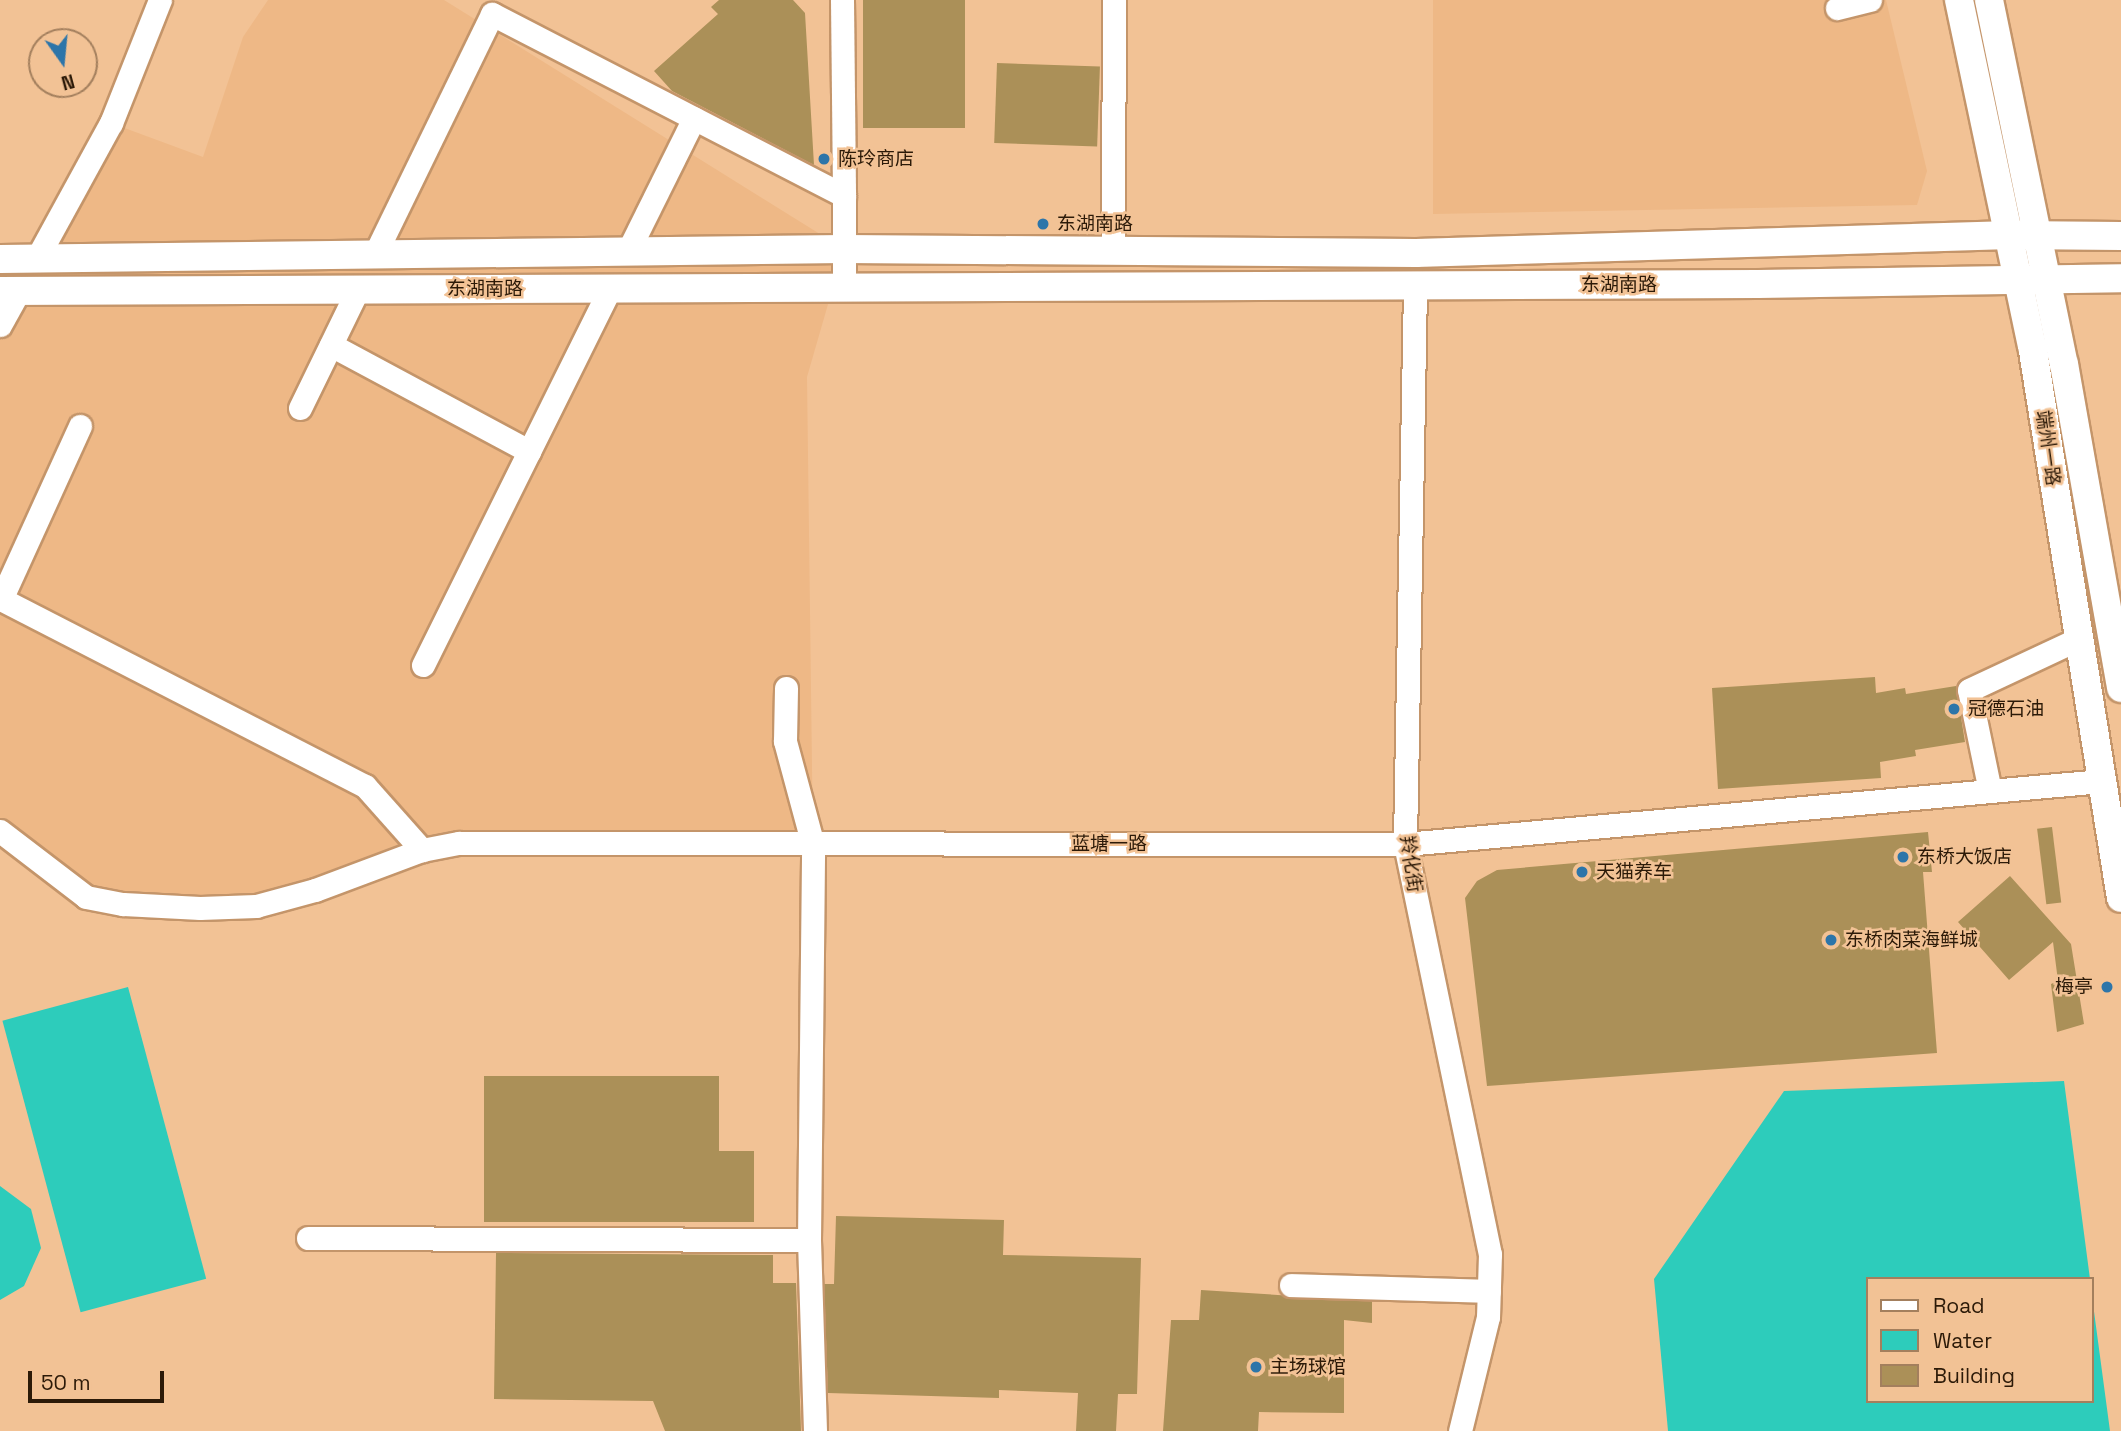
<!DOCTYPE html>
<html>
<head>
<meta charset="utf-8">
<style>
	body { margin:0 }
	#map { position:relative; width:2121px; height:1431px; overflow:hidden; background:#f2c295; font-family:"Space Grotesk","Noto Sans SC",sans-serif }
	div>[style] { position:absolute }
	.built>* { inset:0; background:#eeb886 }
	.water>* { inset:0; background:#2dccbb; transform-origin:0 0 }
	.building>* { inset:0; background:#ab9058; transform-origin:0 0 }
	.roads { filter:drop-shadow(2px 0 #c4956a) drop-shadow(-2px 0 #c4956a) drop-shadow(0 2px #c4956a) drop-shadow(0 -2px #c4956a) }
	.minor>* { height:23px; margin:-11.5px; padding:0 11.5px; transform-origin:11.5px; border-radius:11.5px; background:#fff }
	.major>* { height:28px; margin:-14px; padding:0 14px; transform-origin:14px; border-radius:14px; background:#fff }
	.dots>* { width:19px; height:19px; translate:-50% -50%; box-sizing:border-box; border:4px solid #f2c295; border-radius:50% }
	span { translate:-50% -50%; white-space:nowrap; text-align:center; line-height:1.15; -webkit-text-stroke:5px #f2c295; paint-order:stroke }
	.poi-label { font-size:19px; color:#2c1a08 }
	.left { translate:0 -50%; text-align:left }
	.right { translate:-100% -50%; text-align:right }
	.street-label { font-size:19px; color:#2c1a08 }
	.legend { position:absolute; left:1866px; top:1277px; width:228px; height:126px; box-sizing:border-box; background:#f2c295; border:2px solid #a37f5d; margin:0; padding:9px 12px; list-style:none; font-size:21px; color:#2c1a08 }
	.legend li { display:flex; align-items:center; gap:14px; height:35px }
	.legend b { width:35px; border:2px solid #a37f5d }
	.north { position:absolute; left:28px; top:28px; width:70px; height:70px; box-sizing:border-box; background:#f2c295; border:2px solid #a37f5d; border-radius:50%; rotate:165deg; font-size:19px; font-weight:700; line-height:28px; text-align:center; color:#2c1a08 }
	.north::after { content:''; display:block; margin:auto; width:24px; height:32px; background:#2d75a9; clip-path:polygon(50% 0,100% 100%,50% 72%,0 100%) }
	.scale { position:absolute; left:28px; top:1371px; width:136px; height:32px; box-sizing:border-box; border:4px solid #2c1a08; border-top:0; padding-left:9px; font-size:21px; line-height:24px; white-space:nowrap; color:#2c1a08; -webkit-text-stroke:5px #f2c295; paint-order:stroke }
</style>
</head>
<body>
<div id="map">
	<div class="built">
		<i style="clip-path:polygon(268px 0,444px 0,844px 249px,807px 377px,813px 845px,459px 843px,256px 906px,86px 897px,0 831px,0 325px,111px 123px,203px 157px,243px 37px)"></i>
		<i style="clip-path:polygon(1433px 0,1886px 0,1927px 171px,1917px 205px,1433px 214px)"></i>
	</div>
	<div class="water">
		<i style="left:128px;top:987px;width:302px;height:130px;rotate:75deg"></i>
		<i style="clip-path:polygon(2064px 1081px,2090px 1279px,1867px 1279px,1867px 1401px,2091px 1401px,2091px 1289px,2110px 1431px,1668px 1431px,1654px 1279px,1784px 1091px)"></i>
		<i style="clip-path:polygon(0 1186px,31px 1209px,41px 1248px,24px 1286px,0 1300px)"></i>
	</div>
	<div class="building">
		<i style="clip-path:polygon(719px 0,793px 0,805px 13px,814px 165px,672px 91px,654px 71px,718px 14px,711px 7px)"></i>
		<i style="left:863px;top:0;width:102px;height:128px"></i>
		<i style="left:997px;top:63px;width:103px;height:80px;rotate:2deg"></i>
		<i style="clip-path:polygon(1875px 677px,1876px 693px,1905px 688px,1906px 694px,1956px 686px,1965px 742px,1915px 750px,1916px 756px,1880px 762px,1881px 778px,1718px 789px,1712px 688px)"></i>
		<i style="left:2052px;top:827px;width:76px;height:15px;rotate:83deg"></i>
		<i style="clip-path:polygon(1928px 832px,1932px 872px,1923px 872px,1937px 1053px,1487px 1086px,1465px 898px,1477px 881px,1497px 870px)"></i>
		<i style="clip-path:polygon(2010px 876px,2071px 944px,2084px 1024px,2057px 1032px,2051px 984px,2058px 981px,2053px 942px,2009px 980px,1958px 922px)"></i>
		<i style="clip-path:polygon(484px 1076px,719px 1076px,719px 1151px,754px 1151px,754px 1222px,484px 1222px)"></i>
		<i style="clip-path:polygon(836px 1216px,1004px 1220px,1003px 1255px,1141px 1258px,1137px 1394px,1118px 1394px,1116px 1431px,1076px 1431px,1078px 1393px,999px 1390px,999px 1398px,828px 1393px,824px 1284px,834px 1284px)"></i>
		<i style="clip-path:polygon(496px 1253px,773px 1255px,773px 1283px,796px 1283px,801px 1431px,665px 1431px,653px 1401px,494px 1399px)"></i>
		<i style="clip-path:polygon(1201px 1290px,1372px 1301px,1372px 1323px,1344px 1320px,1344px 1413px,1259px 1412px,1258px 1431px,1163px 1431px,1171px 1320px,1199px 1320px)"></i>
	</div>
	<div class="roads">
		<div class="minor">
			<i style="left:842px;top:0;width:196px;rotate:89.4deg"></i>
			<i style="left:1837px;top:8px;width:34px;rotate:-14deg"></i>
			<i style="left:1113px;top:250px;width:250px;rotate:-89.8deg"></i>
			<i style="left:628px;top:251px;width:148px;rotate:-63.6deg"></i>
			<i style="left:375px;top:254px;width:267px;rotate:-64deg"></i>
			<i style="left:492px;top:14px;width:396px;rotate:27.3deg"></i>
			<i style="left:844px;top:196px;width:92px;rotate:90deg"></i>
			<i style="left:37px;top:258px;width:154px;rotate:-61.3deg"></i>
			<i style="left:111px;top:123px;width:132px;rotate:-68.3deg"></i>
			<i style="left:1415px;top:286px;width:558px;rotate:91.03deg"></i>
			<i style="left:1405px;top:844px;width:419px;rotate:78.3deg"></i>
			<i style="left:1490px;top:1254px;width:63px;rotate:91.8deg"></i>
			<i style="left:1488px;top:1317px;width:117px;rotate:103.8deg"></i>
			<i style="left:0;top:325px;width:39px;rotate:-61deg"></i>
			<i style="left:331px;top:345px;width:225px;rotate:28.2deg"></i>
			<i style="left:300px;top:408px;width:132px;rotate:-64deg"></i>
			<i style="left:80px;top:426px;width:190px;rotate:114.5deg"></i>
			<i style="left:1px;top:599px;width:409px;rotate:27.2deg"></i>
			<i style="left:365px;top:786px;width:86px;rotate:48.3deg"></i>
			<i style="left:423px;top:665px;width:420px;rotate:-63.6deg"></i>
			<i style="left:1990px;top:791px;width:103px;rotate:-101.7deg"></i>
			<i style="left:1969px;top:690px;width:120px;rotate:-25.1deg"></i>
			<i style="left:0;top:831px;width:108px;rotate:37.5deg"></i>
			<i style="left:86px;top:897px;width:38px;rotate:11deg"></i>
			<i style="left:123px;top:904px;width:77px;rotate:3deg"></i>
			<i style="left:200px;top:908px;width:56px;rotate:-2deg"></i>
			<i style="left:256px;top:906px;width:61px;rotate:-15.2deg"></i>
			<i style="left:315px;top:890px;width:114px;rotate:-20.5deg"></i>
			<i style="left:422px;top:850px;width:38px;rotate:-11deg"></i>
			<i style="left:459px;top:843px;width:946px;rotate:0.06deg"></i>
			<i style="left:1405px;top:844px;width:699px;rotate:-5.17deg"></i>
			<i style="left:308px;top:1238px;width:501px;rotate:0.23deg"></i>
			<i style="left:809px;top:1240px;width:395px;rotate:-89.4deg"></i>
			<i style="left:813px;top:845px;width:108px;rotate:-105.1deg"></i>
			<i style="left:785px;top:741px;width:53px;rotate:-88.9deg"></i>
			<i style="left:809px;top:1240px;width:191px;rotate:88.2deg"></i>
			<i style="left:1291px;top:1285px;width:198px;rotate:1.7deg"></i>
		</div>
		<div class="major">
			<i style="left:1959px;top:0;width:353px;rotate:78.1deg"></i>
			<i style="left:2032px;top:345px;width:560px;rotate:80.86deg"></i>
			<i style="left:1989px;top:0;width:372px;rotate:78.4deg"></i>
			<i style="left:2064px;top:364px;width:329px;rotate:80deg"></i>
			<i style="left:0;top:259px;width:844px;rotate:-0.68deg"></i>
			<i style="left:844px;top:249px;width:572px;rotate:0.4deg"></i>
			<i style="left:1416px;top:253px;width:595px;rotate:-1.73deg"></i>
			<i style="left:2011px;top:235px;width:110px;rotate:0.5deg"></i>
			<i style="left:0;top:291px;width:1758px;rotate:-0.23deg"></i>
			<i style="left:1758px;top:284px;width:363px;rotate:-0.9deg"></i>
		</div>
	</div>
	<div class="dots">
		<i style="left:824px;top:159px;background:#2d75a9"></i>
		<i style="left:1043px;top:224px;background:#2d75a9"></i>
		<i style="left:1954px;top:709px;background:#2d75a9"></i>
		<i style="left:1903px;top:857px;background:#2d75a9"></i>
		<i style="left:1582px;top:872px;background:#2d75a9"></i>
		<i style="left:1831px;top:940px;background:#2d75a9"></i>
		<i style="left:2107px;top:987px;background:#2d75a9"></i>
		<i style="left:1256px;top:1367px;background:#2d75a9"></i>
	</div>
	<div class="poi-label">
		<span class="left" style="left:838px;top:159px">陈玲商店</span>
		<span class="left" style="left:1057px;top:224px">东湖南路</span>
		<span class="left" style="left:1968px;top:709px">冠德石油</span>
		<span class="left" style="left:1917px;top:857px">东桥大饭店</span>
		<span class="left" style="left:1596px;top:872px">天猫养车</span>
		<span class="left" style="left:1845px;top:940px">东桥肉菜海鲜城</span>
		<span class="right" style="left:2093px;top:987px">梅亭</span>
		<span class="left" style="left:1270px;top:1367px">主场球馆</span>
	</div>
	<div class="street-label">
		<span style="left:1619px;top:285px">东湖南路</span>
		<span style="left:485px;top:289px">东湖南路</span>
		<span style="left:2048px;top:448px;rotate:82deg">端州一路</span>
		<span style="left:1109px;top:844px">蓝塘一路</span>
		<span style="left:1411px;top:864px;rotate:81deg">羚化街</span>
	</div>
	<ul class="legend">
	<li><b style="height:9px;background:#fff"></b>Road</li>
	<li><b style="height:19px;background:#2dccbb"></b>Water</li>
	<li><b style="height:19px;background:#ab9058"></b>Building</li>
	</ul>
	<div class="north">N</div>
	<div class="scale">50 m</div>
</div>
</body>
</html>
